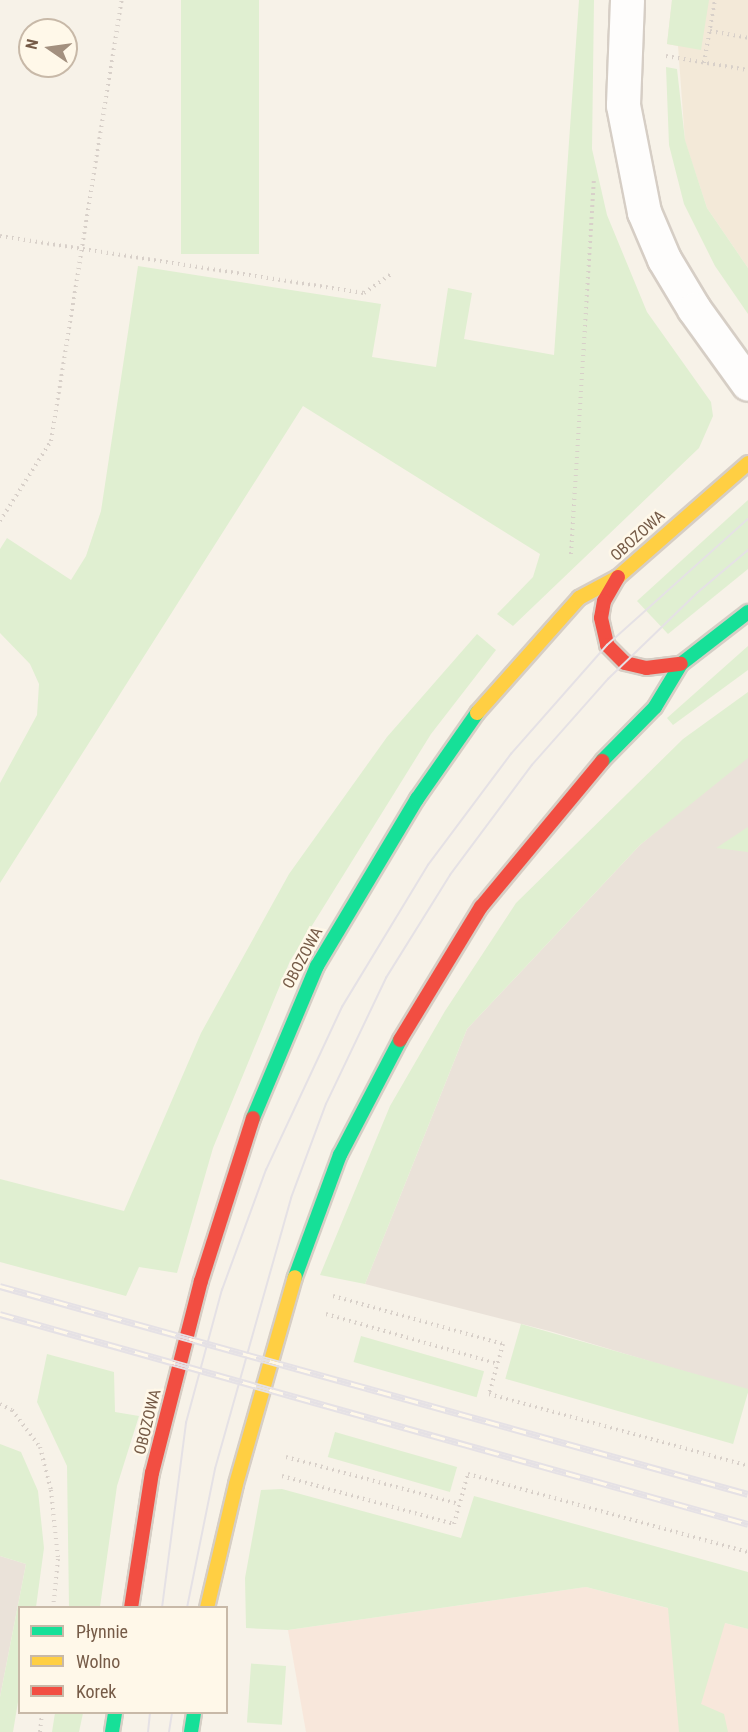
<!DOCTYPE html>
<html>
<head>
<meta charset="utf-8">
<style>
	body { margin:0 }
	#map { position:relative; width:748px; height:1732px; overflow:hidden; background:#f7f2e8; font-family:"Roboto Condensed",sans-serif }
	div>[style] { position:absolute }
	.residential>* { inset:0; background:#f3e9d8 }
	.commercial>* { inset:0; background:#f8e7db }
	.industrial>* { inset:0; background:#eae2d9 }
	.green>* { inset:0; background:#e0efd1; transform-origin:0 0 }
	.path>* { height:4px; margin-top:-2px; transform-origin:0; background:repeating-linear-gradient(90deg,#d8d0c9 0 1.5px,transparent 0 6px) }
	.roads { filter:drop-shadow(2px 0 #d6cec5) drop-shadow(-2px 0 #d6cec5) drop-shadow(0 2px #d6cec5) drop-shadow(0 -2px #d6cec5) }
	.street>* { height:33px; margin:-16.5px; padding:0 16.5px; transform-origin:16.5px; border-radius:16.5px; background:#fefdfc }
	.fast>* { height:14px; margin:-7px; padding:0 7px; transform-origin:7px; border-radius:7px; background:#16e098 }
	.slow>* { height:14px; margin:-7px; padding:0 7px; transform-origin:7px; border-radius:7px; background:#ffcf43 }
	.jam>* { height:14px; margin:-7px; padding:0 7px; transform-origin:7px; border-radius:7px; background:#f24e42 }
	.tram>* { height:1.5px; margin:-0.75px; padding:0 0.75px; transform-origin:0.75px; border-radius:0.75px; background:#e5e1e5 }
	.rail>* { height:7px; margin-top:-3.5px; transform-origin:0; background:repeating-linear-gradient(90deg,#fff8e9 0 14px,#e5e1e5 0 28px); box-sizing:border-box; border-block:2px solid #e5e1e5 }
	span { translate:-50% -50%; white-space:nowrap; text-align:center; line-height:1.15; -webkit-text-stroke:5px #fff8e9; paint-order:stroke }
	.street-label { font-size:16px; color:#765b47 }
	.legend { position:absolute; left:18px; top:1606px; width:210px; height:108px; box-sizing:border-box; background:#fff8e9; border:2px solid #c8b9a8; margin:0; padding:8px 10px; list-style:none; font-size:18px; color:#765b47 }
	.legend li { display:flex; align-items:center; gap:12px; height:30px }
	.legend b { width:30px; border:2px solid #c8b9a8 }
	.north { position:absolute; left:18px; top:18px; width:60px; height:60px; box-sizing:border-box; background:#fff8e9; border:2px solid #c8b9a8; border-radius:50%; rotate:283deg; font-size:16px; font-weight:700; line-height:24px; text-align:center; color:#765b47 }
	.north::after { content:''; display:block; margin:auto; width:21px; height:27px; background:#a3907f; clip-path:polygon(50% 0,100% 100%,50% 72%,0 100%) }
</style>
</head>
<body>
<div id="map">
	<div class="residential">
		<i style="clip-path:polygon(672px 0,748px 0,748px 268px,707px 208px,685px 141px,678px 46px,667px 44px)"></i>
	</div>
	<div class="commercial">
		<i style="clip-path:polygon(586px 1587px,748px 1629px,748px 1732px,306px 1732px,288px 1630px)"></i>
	</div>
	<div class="industrial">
		<i style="clip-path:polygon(748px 755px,748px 1391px,553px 1332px,365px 1284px,467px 1029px,640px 845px)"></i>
		<i style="clip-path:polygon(0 1556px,26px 1564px,0 1697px)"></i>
	</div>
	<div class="green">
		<i style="left:181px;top:0;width:78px;height:254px"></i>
		<i style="clip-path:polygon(579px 0,594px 0,592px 149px,607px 215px,647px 312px,711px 402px,713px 416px,699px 448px,513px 626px,497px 614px,533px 577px,540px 554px,303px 406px,0 883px,0 783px,37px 715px,39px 684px,30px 664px,0 633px,0 549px,7px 538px,71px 580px,86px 556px,101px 511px,138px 266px,381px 304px,372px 357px,436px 367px,448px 288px,472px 293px,464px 339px,554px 355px)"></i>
		<i style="clip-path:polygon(672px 0,709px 0,701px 50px,667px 44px)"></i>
		<i style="clip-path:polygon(666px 67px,677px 69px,685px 140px,707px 208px,748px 268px,748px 314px,715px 266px,684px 204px,669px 145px)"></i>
		<i style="clip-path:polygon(748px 500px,748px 569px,668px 634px,637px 601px)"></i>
		<i style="clip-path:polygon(477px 634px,496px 650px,431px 734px,290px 961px,213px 1148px,177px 1273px,139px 1267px,126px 1296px,0 1262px,0 1179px,124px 1211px,201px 1033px,289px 874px,387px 737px)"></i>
		<i style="clip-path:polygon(748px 646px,748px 670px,673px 725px,667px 718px)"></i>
		<i style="clip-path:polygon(748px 692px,748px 758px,640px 845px,467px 1029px,365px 1284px,320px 1275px,390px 1106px,445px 1011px,516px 903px,683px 739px)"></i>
		<i style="clip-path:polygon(748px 827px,748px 852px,716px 848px)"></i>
		<i style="left:521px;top:1324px;width:237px;height:57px;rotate:16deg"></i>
		<i style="left:361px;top:1336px;width:128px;height:27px;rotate:16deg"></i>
		<i style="clip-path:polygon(47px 1354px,114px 1372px,115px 1412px,139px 1416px,117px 1486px,100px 1607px,69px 1607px,67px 1466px,37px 1402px)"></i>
		<i style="left:335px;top:1432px;width:127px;height:26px;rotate:16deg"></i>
		<i style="clip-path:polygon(0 1444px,21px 1452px,38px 1491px,44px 1548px,36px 1607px,20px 1608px,19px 1696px,13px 1732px,0 1732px,0 1697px,26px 1564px,0 1556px)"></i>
		<i style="clip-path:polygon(282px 1489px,461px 1538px,474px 1496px,748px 1572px,748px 1629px,725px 1623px,701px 1704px,724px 1714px,728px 1732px,679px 1732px,668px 1608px,586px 1587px,288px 1630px,246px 1628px,245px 1578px,261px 1490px)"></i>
		<i style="left:286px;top:1666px;width:59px;height:35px;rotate:94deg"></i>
		<i style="clip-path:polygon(55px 1713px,83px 1713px,79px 1732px,52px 1732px)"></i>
	</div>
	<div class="path">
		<i style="left:710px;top:31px;width:39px;rotate:10deg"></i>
		<i style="left:666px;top:56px;width:83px;rotate:9.7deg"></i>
		<i style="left:704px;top:63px;width:64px;rotate:-80.1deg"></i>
		<i style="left:0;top:236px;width:368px;rotate:8.9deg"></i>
		<i style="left:364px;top:293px;width:33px;rotate:-35deg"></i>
		<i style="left:0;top:521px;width:95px;rotate:-57.5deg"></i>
		<i style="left:51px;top:441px;width:447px;rotate:-80.9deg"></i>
		<i style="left:571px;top:554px;width:374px;rotate:-86.5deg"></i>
		<i style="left:333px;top:1296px;width:177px;rotate:15.8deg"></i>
		<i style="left:503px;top:1344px;width:52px;rotate:105.6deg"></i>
		<i style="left:489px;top:1394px;width:269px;rotate:15.5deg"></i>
		<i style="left:326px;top:1314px;width:179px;rotate:16.2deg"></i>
		<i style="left:0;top:1404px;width:13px;rotate:27deg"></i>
		<i style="left:12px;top:1410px;width:46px;rotate:52.9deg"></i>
		<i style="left:40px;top:1447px;width:44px;rotate:75.7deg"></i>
		<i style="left:51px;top:1490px;width:69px;rotate:84.2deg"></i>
		<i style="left:58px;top:1559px;width:49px;rotate:95.8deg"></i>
		<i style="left:286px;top:1457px;width:179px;rotate:15.2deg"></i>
		<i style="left:282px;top:1476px;width:179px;rotate:15.6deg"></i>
		<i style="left:454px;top:1524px;width:52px;rotate:-74.4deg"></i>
		<i style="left:468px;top:1474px;width:291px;rotate:15.6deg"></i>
		<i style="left:40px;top:1732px;width:20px;rotate:-84deg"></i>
	</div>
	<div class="roads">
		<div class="street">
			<i style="left:627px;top:0;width:105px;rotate:92.2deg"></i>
			<i style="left:623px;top:105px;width:109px;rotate:78.9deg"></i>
			<i style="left:644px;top:212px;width:51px;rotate:66.9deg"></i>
			<i style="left:664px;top:259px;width:58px;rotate:59deg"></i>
			<i style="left:694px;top:309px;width:92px;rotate:54.2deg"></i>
		</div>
		<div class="fast">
			<i style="left:602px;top:761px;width:76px;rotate:-45.5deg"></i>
			<i style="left:655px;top:707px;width:50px;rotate:-58.8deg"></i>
			<i style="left:681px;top:664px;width:85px;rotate:-37.8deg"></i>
			<i style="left:253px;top:1118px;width:165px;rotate:-67.2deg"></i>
			<i style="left:317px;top:966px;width:195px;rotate:-59.1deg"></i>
			<i style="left:417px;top:799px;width:105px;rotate:-55.1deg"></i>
			<i style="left:295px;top:1277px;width:130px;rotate:-69.8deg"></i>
			<i style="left:340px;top:1155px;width:130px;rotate:-62.4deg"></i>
			<i style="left:112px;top:1732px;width:20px;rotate:-81deg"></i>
			<i style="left:191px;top:1732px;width:20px;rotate:-81deg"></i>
		</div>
		<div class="slow">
			<i style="left:477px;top:713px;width:154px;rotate:-48.4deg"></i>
			<i style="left:579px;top:598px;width:44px;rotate:-28.3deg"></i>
			<i style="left:618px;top:577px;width:173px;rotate:-41.2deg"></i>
			<i style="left:207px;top:1608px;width:127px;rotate:-76.8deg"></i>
			<i style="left:236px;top:1484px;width:215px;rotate:-74.1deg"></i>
		</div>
		<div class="jam">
			<i style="left:618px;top:577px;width:28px;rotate:120deg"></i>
			<i style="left:604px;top:601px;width:17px;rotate:100deg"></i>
			<i style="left:601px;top:618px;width:28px;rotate:77deg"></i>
			<i style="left:607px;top:645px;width:25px;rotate:45deg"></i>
			<i style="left:625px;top:663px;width:22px;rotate:13deg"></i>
			<i style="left:646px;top:668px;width:35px;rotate:-7deg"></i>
			<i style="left:400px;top:1040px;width:156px;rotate:-58.7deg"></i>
			<i style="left:481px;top:907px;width:190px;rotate:-50.3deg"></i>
			<i style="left:131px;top:1608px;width:137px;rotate:-81.2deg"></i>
			<i style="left:152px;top:1473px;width:198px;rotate:-75.7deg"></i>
			<i style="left:201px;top:1281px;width:171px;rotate:-72.3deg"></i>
		</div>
	</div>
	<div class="tram">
		<i style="left:162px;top:1608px;width:187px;rotate:-82.6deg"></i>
		<i style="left:186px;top:1423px;width:138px;rotate:-74.9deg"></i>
		<i style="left:222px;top:1290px;width:128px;rotate:-69.9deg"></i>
		<i style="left:266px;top:1170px;width:180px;rotate:-65deg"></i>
		<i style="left:342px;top:1007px;width:166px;rotate:-58.8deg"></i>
		<i style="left:428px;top:865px;width:139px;rotate:-53.2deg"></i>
		<i style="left:511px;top:754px;width:145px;rotate:-48.6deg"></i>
		<i style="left:607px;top:645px;width:189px;rotate:-41.8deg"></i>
		<i style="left:187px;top:1608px;width:142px;rotate:-78.6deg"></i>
		<i style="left:215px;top:1469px;width:281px;rotate:-74.3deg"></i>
		<i style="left:291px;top:1198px;width:100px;rotate:-69.6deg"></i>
		<i style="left:326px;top:1104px;width:140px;rotate:-64.5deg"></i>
		<i style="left:386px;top:978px;width:121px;rotate:-58.1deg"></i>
		<i style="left:450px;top:875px;width:137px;rotate:-53.3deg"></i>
		<i style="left:532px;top:765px;width:115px;rotate:-48.5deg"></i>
		<i style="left:608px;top:679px;width:124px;rotate:-44deg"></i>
		<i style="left:697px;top:593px;width:67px;rotate:-40.1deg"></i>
		<i style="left:148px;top:1732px;width:20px;rotate:-84deg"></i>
		<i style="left:169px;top:1732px;width:20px;rotate:-81deg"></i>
	</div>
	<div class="rail">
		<i style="left:0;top:1286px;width:776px;rotate:15.54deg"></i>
		<i style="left:0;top:1314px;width:777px;rotate:15.68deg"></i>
	</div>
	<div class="street-label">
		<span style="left:638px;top:536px;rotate:-42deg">OBOZOWA</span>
		<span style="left:303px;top:958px;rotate:-62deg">OBOZOWA</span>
		<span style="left:148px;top:1422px;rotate:-76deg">OBOZOWA</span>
	</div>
	<ul class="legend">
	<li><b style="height:8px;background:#16e098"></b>Płynnie</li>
	<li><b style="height:8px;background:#ffcf43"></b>Wolno</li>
	<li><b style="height:8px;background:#f24e42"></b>Korek</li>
	</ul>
	<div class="north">N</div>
</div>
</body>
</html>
